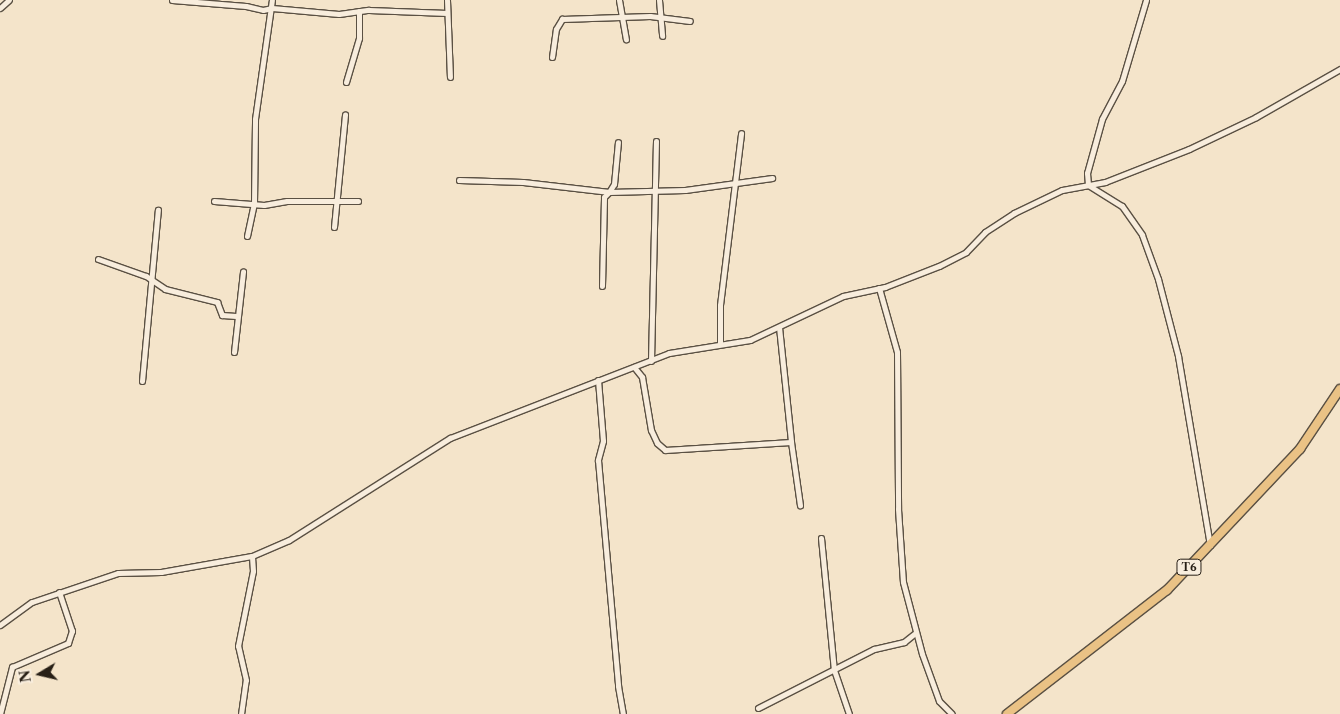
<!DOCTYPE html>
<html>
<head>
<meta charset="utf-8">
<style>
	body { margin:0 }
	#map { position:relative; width:1340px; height:714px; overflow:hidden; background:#f4e4ca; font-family:"Libre Caslon Text",serif }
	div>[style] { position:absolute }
	.roads { filter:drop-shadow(1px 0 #5a5043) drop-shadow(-1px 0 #5a5043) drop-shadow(0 1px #5a5043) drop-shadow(0 -1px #5a5043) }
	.minor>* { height:5px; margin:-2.5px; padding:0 2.5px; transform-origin:2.5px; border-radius:2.5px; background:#f8eddd }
	.highway>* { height:8px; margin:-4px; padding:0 4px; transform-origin:4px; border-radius:4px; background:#eac285 }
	span { translate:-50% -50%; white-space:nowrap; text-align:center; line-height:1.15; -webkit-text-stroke:4px #f8eddd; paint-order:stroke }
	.shield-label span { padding:1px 4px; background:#f8eddd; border:1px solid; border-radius:4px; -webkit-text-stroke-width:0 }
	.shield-label { font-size:11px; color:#271f16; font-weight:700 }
	.north { position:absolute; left:15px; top:649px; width:50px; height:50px; -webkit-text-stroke:4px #f8eddd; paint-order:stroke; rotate:261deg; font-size:14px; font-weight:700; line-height:20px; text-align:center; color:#271f16 }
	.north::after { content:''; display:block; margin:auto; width:18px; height:22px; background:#271f16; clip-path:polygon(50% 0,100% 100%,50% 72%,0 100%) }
</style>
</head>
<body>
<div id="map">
	<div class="roads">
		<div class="minor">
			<i style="left:172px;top:0;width:74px;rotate:4.6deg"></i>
			<i style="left:246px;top:6px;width:17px;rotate:13deg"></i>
			<i style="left:263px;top:10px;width:9px;rotate:-13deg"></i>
			<i style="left:272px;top:8px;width:67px;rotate:5.1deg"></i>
			<i style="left:339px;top:14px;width:30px;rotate:-8deg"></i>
			<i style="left:369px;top:10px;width:78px;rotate:2.2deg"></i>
			<i style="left:447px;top:0;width:77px;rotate:87.8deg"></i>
			<i style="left:619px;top:0;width:40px;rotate:80deg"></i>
			<i style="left:659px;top:0;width:36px;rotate:85deg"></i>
			<i style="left:1146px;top:0;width:84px;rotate:106.5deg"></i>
			<i style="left:1122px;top:81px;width:43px;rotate:117.8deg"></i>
			<i style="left:1102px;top:119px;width:56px;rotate:105.5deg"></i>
			<i style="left:1087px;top:173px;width:12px;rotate:85deg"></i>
			<i style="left:1088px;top:185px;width:40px;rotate:32deg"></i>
			<i style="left:1122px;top:206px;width:35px;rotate:55deg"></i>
			<i style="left:1142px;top:235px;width:47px;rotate:70deg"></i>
			<i style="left:1158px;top:279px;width:80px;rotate:75.4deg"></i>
			<i style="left:1178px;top:356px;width:192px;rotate:80.4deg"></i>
			<i style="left:0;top:8px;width:12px;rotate:-42deg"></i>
			<i style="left:552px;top:57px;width:28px;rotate:-82deg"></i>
			<i style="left:556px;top:29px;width:12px;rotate:-59deg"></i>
			<i style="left:562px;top:19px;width:88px;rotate:-2deg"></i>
			<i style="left:650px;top:16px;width:40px;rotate:7.1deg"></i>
			<i style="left:346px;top:82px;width:46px;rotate:-73.5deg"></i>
			<i style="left:359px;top:38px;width:27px;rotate:-90deg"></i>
			<i style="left:459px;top:180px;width:64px;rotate:1.8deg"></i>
			<i style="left:523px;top:182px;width:87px;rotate:6.6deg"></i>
			<i style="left:609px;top:192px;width:9px;rotate:-58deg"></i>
			<i style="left:614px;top:184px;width:42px;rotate:-84.6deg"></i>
			<i style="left:214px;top:201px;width:50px;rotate:4.6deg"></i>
			<i style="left:264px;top:205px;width:23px;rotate:-10deg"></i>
			<i style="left:287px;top:201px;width:71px"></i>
			<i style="left:334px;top:227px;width:113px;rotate:-84.4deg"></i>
			<i style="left:247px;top:236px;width:33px;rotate:-78deg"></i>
			<i style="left:254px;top:204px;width:85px;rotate:-89.3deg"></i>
			<i style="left:255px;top:119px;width:120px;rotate:-81.9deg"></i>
			<i style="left:98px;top:259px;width:51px;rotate:19.5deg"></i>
			<i style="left:146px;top:276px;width:23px;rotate:34deg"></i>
			<i style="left:165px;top:289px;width:54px;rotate:14deg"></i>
			<i style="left:217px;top:302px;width:14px;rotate:69deg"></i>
			<i style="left:222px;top:315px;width:14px;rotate:4deg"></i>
			<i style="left:602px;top:286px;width:89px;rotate:-88.7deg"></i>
			<i style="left:604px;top:197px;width:7px;rotate:-45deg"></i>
			<i style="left:609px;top:192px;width:76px;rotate:-1.5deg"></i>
			<i style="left:685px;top:190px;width:88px;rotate:-7.9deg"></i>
			<i style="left:879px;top:288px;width:66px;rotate:74.3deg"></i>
			<i style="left:897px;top:352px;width:157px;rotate:89.6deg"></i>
			<i style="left:898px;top:509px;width:73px;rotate:86.1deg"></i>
			<i style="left:903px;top:582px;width:74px;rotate:75.2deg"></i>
			<i style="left:922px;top:654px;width:50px;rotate:70.1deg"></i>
			<i style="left:939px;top:701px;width:18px;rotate:45deg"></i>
			<i style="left:779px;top:327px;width:116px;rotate:84deg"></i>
			<i style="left:720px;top:343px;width:38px;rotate:-90deg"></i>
			<i style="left:720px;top:305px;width:173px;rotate:-83deg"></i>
			<i style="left:234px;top:352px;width:81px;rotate:-83.6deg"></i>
			<i style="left:651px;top:361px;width:220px;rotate:-88.7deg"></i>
			<i style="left:634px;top:367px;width:13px;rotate:51deg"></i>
			<i style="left:642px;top:377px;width:54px;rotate:80.4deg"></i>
			<i style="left:651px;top:430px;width:14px;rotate:65deg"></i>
			<i style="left:657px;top:443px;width:11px;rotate:41deg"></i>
			<i style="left:665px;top:450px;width:126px;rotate:-3.6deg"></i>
			<i style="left:791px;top:442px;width:64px;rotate:81.9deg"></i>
			<i style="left:598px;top:380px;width:61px;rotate:85.3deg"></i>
			<i style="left:603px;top:441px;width:20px;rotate:105deg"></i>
			<i style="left:598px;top:460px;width:227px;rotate:84.9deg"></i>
			<i style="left:618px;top:686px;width:28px;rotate:80deg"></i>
			<i style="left:142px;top:381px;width:172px;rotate:-84.7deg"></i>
			<i style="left:821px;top:538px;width:133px;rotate:84.4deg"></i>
			<i style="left:834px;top:670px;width:46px;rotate:71.2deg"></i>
			<i style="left:0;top:625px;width:39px;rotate:-36deg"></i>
			<i style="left:32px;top:602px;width:91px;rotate:-18.6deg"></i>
			<i style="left:118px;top:573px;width:43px;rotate:-1.3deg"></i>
			<i style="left:161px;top:572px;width:92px;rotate:-10deg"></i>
			<i style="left:252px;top:556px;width:40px;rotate:-23.4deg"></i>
			<i style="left:289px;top:540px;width:191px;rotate:-32.4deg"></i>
			<i style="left:450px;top:438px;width:235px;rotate:-21.2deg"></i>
			<i style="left:669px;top:353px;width:82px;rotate:-9.1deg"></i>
			<i style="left:750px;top:340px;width:103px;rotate:-25.3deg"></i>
			<i style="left:843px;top:296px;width:43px;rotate:-12.1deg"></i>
			<i style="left:885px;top:287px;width:58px;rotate:-21.3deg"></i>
			<i style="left:939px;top:266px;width:30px;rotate:-27deg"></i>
			<i style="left:966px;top:252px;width:28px;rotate:-46deg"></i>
			<i style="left:985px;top:232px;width:35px;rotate:-33deg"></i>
			<i style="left:1014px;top:213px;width:53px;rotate:-25.6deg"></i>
			<i style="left:1062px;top:190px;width:44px;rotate:-10.5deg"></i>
			<i style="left:1105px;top:182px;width:90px;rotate:-21.4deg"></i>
			<i style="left:1189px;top:149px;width:74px;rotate:-25.5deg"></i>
			<i style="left:1256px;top:117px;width:97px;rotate:-29.7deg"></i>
			<i style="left:758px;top:708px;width:130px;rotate:-27deg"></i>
			<i style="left:874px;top:649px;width:31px;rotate:-13deg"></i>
			<i style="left:904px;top:642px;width:13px;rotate:-39deg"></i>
			<i style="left:0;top:714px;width:49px;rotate:-75.7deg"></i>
			<i style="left:12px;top:667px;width:61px;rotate:-23.2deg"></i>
			<i style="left:68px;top:643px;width:13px;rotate:-72deg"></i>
			<i style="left:72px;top:631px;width:41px;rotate:-108.4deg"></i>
			<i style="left:241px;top:714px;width:34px;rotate:-82deg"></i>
			<i style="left:246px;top:680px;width:35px;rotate:-103deg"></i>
			<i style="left:238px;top:646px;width:76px;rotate:-78.7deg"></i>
			<i style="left:253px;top:571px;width:15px;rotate:-94deg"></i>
		</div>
		<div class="highway">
			<i style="left:1007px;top:714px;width:202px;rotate:-37.8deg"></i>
			<i style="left:1167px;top:590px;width:194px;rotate:-46.7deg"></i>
			<i style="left:1300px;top:449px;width:72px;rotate:-56.3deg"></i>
		</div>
	</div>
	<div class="shield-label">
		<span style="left:1189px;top:567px">T6</span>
	</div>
	<div class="north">N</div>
</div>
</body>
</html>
